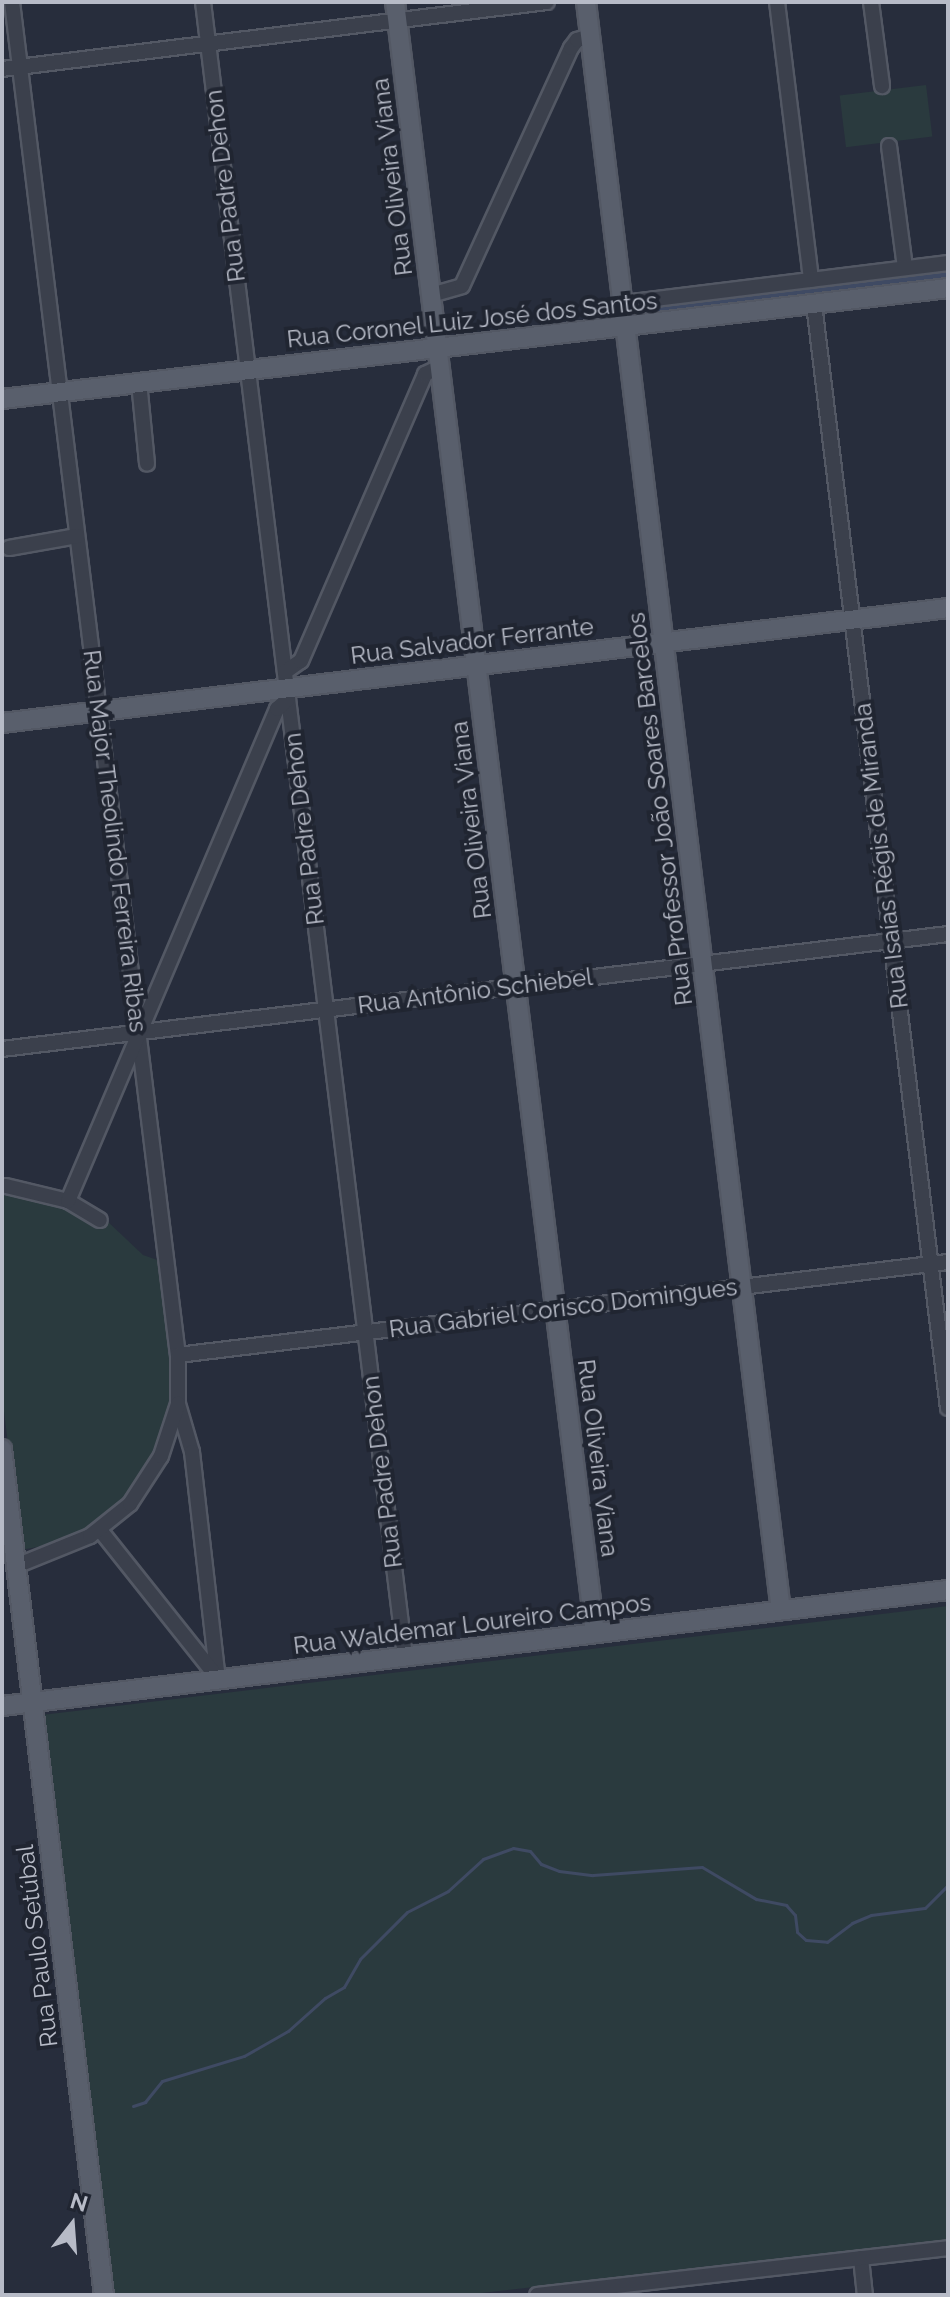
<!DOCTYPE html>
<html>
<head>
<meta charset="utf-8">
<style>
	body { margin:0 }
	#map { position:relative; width:950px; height:2297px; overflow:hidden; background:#272d3c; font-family:Raleway,sans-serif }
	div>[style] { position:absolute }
	.green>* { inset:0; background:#2a3a3e; transform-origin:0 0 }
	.stream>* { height:3px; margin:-1.5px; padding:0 1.5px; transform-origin:1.5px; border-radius:1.5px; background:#3f4a63 }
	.river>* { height:18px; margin:-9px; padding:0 9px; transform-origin:9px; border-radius:9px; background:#3f4a63 }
	.roads { filter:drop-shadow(2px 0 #535864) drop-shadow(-2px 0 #535864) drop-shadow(0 2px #535864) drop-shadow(0 -2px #535864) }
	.minor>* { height:14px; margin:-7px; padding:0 7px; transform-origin:7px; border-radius:7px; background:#3b404c }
	.major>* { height:18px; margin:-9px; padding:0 9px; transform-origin:9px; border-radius:9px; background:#595f6c }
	span { translate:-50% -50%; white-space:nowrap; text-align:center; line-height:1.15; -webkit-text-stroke:8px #202531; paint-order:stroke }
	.street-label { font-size:24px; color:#b7bbc7 }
	.frame { position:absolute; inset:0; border:4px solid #b7bbc7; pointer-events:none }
	.north { position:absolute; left:32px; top:2185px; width:80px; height:80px; -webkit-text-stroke:6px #202531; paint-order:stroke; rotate:17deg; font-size:22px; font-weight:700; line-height:32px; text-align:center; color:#b7bbc7 }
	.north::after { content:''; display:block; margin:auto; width:28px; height:36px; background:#b7bbc7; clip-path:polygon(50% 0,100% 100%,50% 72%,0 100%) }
</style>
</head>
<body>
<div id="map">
	<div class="green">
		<i style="left:926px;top:85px;width:52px;height:87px;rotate:83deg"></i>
		<i style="clip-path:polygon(7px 1188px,106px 1220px,143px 1255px,163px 1262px,173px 1355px,172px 1404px,155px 1452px,139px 1483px,118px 1508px,81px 1534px,53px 1544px,21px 1550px,2px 1395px,2px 1189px)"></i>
		<i style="clip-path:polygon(948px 1606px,948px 2240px,464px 2295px,114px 2295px,42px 1715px)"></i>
	</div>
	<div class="stream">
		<i style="left:133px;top:2106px;width:13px;rotate:-18deg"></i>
		<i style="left:145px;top:2102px;width:27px;rotate:-51deg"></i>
		<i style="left:162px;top:2081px;width:86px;rotate:-17deg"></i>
		<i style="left:244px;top:2056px;width:51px;rotate:-29.6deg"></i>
		<i style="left:288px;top:2031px;width:50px;rotate:-41.7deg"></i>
		<i style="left:325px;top:1998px;width:22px;rotate:-30deg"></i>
		<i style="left:344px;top:1987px;width:32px;rotate:-60deg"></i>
		<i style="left:360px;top:1959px;width:66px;rotate:-45deg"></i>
		<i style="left:407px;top:1912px;width:46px;rotate:-27.1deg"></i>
		<i style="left:448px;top:1891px;width:47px;rotate:-42.4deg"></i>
		<i style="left:483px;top:1859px;width:32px;rotate:-20deg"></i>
		<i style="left:513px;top:1848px;width:17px;rotate:10deg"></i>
		<i style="left:530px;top:1851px;width:17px;rotate:50deg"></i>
		<i style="left:541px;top:1864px;width:19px;rotate:21deg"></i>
		<i style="left:559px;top:1871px;width:34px;rotate:7deg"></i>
		<i style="left:593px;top:1875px;width:109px;rotate:-4.2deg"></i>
		<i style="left:702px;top:1867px;width:63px;rotate:30.7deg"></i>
		<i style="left:756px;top:1899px;width:31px;rotate:11deg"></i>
		<i style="left:786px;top:1905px;width:13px;rotate:48deg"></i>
		<i style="left:795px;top:1915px;width:17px;rotate:83deg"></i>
		<i style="left:797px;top:1932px;width:12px;rotate:42deg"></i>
		<i style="left:806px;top:1940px;width:21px;rotate:5deg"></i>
		<i style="left:827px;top:1942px;width:31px;rotate:-37deg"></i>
		<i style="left:852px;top:1923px;width:21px;rotate:-23deg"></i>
		<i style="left:871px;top:1915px;width:54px;rotate:-7.4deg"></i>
		<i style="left:925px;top:1908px;width:33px;rotate:-45deg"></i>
	</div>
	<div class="river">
		<i style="left:637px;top:313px;width:313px;rotate:-7deg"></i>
	</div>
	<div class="roads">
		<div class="minor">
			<i style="left:12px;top:2px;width:1363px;rotate:83.01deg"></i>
			<i style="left:178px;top:1355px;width:49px;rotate:90deg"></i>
			<i style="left:178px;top:1404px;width:50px;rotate:73.7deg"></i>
			<i style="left:192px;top:1452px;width:228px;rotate:83.5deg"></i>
			<i style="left:203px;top:2px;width:1666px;rotate:83.04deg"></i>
			<i style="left:777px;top:2px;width:280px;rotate:83deg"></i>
			<i style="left:871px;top:2px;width:85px;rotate:82.5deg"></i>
			<i style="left:2px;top:69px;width:549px;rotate:-7.01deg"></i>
			<i style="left:889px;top:146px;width:123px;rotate:82.5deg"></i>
			<i style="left:431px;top:295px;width:32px;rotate:-16deg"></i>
			<i style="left:462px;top:286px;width:262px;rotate:-65.4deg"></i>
			<i style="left:571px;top:48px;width:10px;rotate:-53deg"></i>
			<i style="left:577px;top:40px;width:14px;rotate:-17deg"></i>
			<i style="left:623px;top:303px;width:327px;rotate:-7deg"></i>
			<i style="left:814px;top:304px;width:1112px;rotate:83.08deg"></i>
			<i style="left:139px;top:382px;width:82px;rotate:84.4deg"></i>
			<i style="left:9px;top:548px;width:69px;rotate:-10deg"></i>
			<i style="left:285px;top:672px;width:19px;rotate:-35deg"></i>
			<i style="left:301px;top:661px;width:313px;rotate:-66.6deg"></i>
			<i style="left:425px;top:374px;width:17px;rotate:-25deg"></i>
			<i style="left:2px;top:1049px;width:953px;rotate:-6.93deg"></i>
			<i style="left:6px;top:1186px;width:64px;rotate:13.6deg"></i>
			<i style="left:68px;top:1201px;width:37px;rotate:31deg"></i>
			<i style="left:68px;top:1201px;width:535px;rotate:-66.98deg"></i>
			<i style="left:277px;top:709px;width:15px;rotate:-42deg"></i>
			<i style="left:178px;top:1355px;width:776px;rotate:-6.89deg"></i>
			<i style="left:100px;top:1530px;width:188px;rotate:51.5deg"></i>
			<i style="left:16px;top:1566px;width:80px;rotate:-22.1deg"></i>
			<i style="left:90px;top:1536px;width:51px;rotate:-38.7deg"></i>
			<i style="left:130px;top:1504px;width:57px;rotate:-57.1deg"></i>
			<i style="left:161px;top:1456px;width:55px;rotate:-71.9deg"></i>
			<i style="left:861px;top:2258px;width:37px;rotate:84deg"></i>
			<i style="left:537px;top:2295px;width:414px;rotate:-6.5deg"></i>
		</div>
		<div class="major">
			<i style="left:395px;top:2px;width:1643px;rotate:83.01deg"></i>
			<i style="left:586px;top:2px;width:1620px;rotate:83.09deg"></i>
			<i style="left:2px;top:399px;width:952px;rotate:-6.69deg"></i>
			<i style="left:2px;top:723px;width:953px;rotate:-6.93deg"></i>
			<i style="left:2px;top:1449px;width:852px;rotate:83.13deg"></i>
			<i style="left:2px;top:1706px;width:953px;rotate:-6.99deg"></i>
		</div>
	</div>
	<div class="street-label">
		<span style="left:392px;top:177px;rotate:-97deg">Rua Oliveira Viana</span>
		<span style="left:225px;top:186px;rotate:-97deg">Rua Padre Dehon</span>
		<span style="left:472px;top:320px;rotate:-6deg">Rua Coronel Luiz José dos Santos</span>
		<span style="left:472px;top:641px;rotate:-7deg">Rua Salvador Ferrante</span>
		<span style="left:660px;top:809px;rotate:-97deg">Rua Professor João Soares Barcelos</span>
		<span style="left:471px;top:820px;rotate:-97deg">Rua Oliveira Viana</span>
		<span style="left:304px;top:829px;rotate:-97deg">Rua Padre Dehon</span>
		<span style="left:115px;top:841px;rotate:83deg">Rua Major Theolindo Ferreira Ribas</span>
		<span style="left:881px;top:856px;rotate:-97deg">Rua Isaías Régis de Miranda</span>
		<span style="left:475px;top:991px;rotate:-7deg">Rua Antônio Schiebel</span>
		<span style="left:563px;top:1308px;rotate:-7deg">Rua Gabriel Corisco Domingues</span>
		<span style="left:598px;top:1458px;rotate:83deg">Rua Oliveira Viana</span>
		<span style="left:382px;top:1472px;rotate:-97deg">Rua Padre Dehon</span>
		<span style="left:472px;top:1624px;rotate:-7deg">Rua Waldemar Loureiro Campos</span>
		<span style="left:37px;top:1946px;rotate:-97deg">Rua Paulo Setúbal</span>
	</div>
	<div class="frame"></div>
	<div class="north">N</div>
</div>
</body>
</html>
